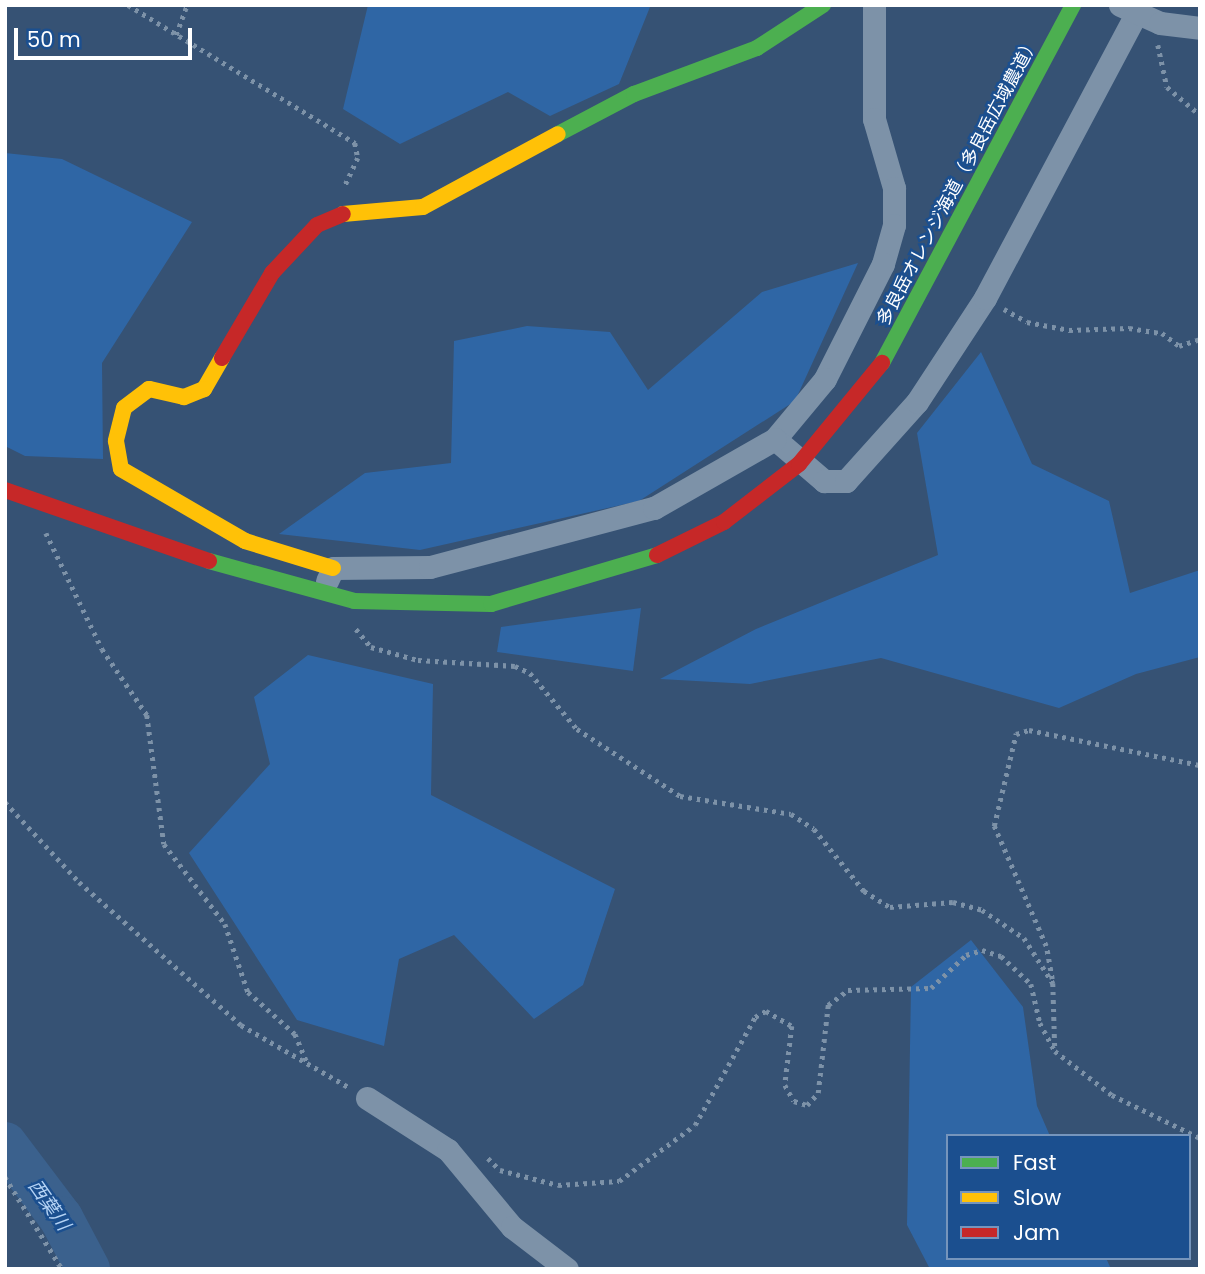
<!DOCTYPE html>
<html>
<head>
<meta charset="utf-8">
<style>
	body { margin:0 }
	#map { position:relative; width:1205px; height:1274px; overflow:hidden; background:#365274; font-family:Poppins,"Noto Sans JP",sans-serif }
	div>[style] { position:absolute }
	.green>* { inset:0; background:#2f66a5 }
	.river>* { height:44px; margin:-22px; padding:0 22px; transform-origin:22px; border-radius:22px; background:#3b618d }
	.path>* { height:4.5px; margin-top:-2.25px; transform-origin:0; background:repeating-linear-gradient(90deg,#7d92a8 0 3.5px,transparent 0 8.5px) }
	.street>* { height:23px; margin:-11.5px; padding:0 11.5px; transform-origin:11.5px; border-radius:11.5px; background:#7d92a8 }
	.fast>* { height:16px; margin:-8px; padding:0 8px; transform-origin:8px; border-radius:8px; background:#4caf50 }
	.slow>* { height:16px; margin:-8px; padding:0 8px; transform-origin:8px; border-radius:8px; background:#ffc107 }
	.jam>* { height:16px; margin:-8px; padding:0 8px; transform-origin:8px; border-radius:8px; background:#c62828 }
	span { translate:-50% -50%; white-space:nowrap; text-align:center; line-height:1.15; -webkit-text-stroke:5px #1b4f8f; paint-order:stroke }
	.street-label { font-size:18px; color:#fff }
	.water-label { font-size:19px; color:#b5d3f5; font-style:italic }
	.frame { position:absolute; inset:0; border:7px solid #fff; pointer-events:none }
	.legend { position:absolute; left:946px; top:1134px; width:245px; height:126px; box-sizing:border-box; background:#1b4f8f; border:2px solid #7695bc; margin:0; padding:9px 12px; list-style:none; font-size:21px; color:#fff }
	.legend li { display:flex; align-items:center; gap:14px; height:35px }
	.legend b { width:35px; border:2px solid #7695bc }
	.scale { position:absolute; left:14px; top:28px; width:178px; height:32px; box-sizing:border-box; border:4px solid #fff; border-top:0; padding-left:9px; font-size:21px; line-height:24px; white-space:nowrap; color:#fff; -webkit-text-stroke:5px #1b4f8f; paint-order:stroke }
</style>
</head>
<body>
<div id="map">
	<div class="green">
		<i style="clip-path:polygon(368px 5px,665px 5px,650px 7px,619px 84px,550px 116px,508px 92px,400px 144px,343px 109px)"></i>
		<i style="clip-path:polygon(5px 153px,62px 159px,192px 222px,102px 363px,103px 459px,25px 456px,5px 446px)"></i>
		<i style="clip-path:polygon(858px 263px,795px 401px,639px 501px,420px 550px,279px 534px,365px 473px,451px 463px,454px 341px,527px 326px,610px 332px,648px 390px,762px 292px)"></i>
		<i style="clip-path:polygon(981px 352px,1032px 464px,1109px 501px,1130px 593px,1200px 570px,1200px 657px,1136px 674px,1059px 708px,881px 658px,750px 684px,660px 679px,756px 629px,938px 555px,917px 433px)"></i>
		<i style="clip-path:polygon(641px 608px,633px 671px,497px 652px,501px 627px)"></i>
		<i style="clip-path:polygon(308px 655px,433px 684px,431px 795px,615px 889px,583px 985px,534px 1019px,454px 935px,399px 959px,384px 1046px,297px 1020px,189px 853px,270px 764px,254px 697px)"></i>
		<i style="clip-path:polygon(971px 940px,1023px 1007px,1037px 1106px,1050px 1136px,948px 1136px,948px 1258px,1106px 1258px,1111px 1269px,930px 1269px,907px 1225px,911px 987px)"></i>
	</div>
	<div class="river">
		<i style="left:5px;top:1144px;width:93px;rotate:52.9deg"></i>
		<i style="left:61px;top:1218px;width:58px;rotate:62.1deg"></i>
	</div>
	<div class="path">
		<i style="left:128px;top:5px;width:266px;rotate:31.3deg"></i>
		<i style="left:355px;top:143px;width:15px;rotate:79deg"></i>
		<i style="left:358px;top:158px;width:33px;rotate:115deg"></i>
		<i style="left:176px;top:35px;width:32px;rotate:-70deg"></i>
		<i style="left:1158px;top:45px;width:43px;rotate:77.9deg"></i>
		<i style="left:1167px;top:87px;width:43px;rotate:40.3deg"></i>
		<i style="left:1004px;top:309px;width:26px;rotate:29deg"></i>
		<i style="left:1027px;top:322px;width:43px;rotate:10.8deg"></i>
		<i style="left:1069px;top:330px;width:60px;rotate:-1.9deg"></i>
		<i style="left:1129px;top:328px;width:33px;rotate:9deg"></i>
		<i style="left:1162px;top:333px;width:21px;rotate:37deg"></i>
		<i style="left:1179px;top:346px;width:22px;rotate:-18deg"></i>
		<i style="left:46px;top:533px;width:129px;rotate:64.2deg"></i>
		<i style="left:102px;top:649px;width:80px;rotate:55.7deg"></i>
		<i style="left:147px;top:715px;width:130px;rotate:82.5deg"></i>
		<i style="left:164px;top:844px;width:101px;rotate:52.7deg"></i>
		<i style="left:225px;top:924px;width:72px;rotate:71.3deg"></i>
		<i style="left:248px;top:992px;width:63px;rotate:41.8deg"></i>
		<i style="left:295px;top:1034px;width:33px;rotate:67deg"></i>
		<i style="left:356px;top:629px;width:23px;rotate:50deg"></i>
		<i style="left:371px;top:647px;width:49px;rotate:15.5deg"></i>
		<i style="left:418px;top:660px;width:97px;rotate:3.5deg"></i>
		<i style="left:515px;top:666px;width:17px;rotate:25deg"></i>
		<i style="left:530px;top:673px;width:73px;rotate:50deg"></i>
		<i style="left:577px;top:729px;width:123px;rotate:33deg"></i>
		<i style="left:680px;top:796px;width:112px;rotate:9.2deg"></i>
		<i style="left:791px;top:814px;width:27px;rotate:33deg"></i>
		<i style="left:814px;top:829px;width:80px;rotate:51.1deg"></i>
		<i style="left:864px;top:891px;width:31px;rotate:32deg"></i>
		<i style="left:890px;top:907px;width:63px;rotate:-4.5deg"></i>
		<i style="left:953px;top:902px;width:30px;rotate:15deg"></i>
		<i style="left:982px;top:910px;width:50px;rotate:33.7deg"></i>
		<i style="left:1024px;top:938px;width:54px;rotate:57.2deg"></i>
		<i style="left:1053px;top:983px;width:67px;rotate:88.3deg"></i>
		<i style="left:5px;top:802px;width:109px;rotate:47.2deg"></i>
		<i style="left:79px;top:882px;width:216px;rotate:41.4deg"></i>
		<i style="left:241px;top:1025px;width:126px;rotate:30deg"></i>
		<i style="left:1052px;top:979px;width:34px;rotate:-100deg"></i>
		<i style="left:1046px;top:946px;width:131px;rotate:-113.4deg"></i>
		<i style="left:994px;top:826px;width:95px;rotate:-76.6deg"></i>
		<i style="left:1016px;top:734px;width:14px;rotate:-17deg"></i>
		<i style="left:1029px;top:730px;width:175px;rotate:11.6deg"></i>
		<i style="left:488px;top:1158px;width:17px;rotate:45deg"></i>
		<i style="left:500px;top:1170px;width:60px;rotate:14.5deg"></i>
		<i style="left:558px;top:1185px;width:61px;rotate:-3.8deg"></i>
		<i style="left:619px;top:1181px;width:94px;rotate:-36.4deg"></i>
		<i style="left:695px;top:1125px;width:124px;rotate:-60.9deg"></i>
		<i style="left:755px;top:1017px;width:13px;rotate:-29deg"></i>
		<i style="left:766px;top:1011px;width:30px;rotate:30deg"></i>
		<i style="left:792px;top:1026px;width:59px;rotate:96.8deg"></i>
		<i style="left:785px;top:1085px;width:18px;rotate:61deg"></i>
		<i style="left:794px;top:1101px;width:14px;rotate:17deg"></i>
		<i style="left:807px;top:1105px;width:16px;rotate:-47deg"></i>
		<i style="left:818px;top:1093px;width:89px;rotate:-83.5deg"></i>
		<i style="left:828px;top:1005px;width:25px;rotate:-37deg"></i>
		<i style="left:848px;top:990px;width:83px;rotate:-1.4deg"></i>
		<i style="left:931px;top:988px;width:48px;rotate:-43.3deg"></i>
		<i style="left:966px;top:955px;width:17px;rotate:-17deg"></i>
		<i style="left:982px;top:950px;width:20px;rotate:18deg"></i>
		<i style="left:1001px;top:956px;width:41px;rotate:43deg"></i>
		<i style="left:1031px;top:984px;width:40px;rotate:77deg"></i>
		<i style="left:1040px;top:1023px;width:32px;rotate:62deg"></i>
		<i style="left:1055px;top:1051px;width:72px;rotate:37.7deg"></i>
		<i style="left:1112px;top:1095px;width:98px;rotate:26deg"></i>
		<i style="left:5px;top:1177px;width:108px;rotate:58.2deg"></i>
	</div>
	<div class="street">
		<i style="left:874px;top:5px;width:114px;rotate:90deg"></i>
		<i style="left:874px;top:119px;width:72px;rotate:73.8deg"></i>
		<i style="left:894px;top:188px;width:37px;rotate:90deg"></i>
		<i style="left:894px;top:225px;width:41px;rotate:105.8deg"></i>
		<i style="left:883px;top:264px;width:129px;rotate:116.8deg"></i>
		<i style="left:825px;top:379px;width:78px;rotate:129.8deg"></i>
		<i style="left:775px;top:439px;width:65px;rotate:40.6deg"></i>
		<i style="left:824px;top:481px;width:22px"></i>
		<i style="left:846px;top:481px;width:106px;rotate:-48.1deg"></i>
		<i style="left:917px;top:402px;width:124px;rotate:-56.8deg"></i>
		<i style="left:985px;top:298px;width:322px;rotate:-62deg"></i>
		<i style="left:1120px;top:5px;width:44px;rotate:24.2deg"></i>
		<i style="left:1160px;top:23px;width:40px;rotate:7.1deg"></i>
		<i style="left:327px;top:581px;width:14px;rotate:-65deg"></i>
		<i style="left:333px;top:568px;width:97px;rotate:-0.6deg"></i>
		<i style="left:430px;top:567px;width:232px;rotate:-14.8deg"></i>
		<i style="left:654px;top:508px;width:139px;rotate:-29.7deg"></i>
		<i style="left:367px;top:1098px;width:96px;rotate:32.7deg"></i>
		<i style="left:448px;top:1150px;width:100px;rotate:50.3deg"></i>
		<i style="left:512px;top:1227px;width:69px;rotate:37.4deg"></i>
	</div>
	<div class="fast">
		<i style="left:558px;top:134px;width:86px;rotate:-27.8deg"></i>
		<i style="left:634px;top:94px;width:131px;rotate:-20.5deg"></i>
		<i style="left:757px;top:48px;width:79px;rotate:-33.1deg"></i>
		<i style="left:882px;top:363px;width:406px;rotate:-61.9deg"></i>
		<i style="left:209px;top:561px;width:150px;rotate:15.4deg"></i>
		<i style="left:354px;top:601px;width:137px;rotate:1.3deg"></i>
		<i style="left:491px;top:604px;width:173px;rotate:-16.4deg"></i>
	</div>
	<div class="slow">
		<i style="left:343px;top:214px;width:80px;rotate:-5deg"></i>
		<i style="left:423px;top:207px;width:153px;rotate:-28.4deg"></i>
		<i style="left:222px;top:358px;width:36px;rotate:120deg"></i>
		<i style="left:204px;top:389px;width:22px;rotate:158deg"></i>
		<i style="left:184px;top:397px;width:36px;rotate:-167deg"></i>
		<i style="left:149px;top:389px;width:31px;rotate:143deg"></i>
		<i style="left:124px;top:408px;width:34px;rotate:104deg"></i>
		<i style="left:116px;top:441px;width:28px;rotate:80deg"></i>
		<i style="left:121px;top:469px;width:143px;rotate:30.1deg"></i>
		<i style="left:245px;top:541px;width:92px;rotate:17.1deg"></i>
	</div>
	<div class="jam">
		<i style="left:222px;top:358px;width:99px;rotate:-59.5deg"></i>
		<i style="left:272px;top:273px;width:66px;rotate:-46.8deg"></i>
		<i style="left:317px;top:225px;width:28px;rotate:-23deg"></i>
		<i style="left:5px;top:490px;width:216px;rotate:19.2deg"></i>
		<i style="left:657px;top:555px;width:75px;rotate:-26.2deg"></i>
		<i style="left:724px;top:522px;width:95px;rotate:-37.7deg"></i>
		<i style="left:799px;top:464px;width:131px;rotate:-50.6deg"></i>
	</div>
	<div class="street-label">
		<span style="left:958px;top:181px;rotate:-62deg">多良岳オレンジ海道（多良岳広域農道）</span>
	</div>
	<div class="water-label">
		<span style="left:49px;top:1205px;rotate:55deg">西葉川</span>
	</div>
	<div class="frame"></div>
	<ul class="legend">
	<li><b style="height:9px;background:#4caf50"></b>Fast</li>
	<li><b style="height:9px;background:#ffc107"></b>Slow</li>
	<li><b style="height:9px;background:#c62828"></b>Jam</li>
	</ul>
	<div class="scale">50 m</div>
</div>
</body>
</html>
